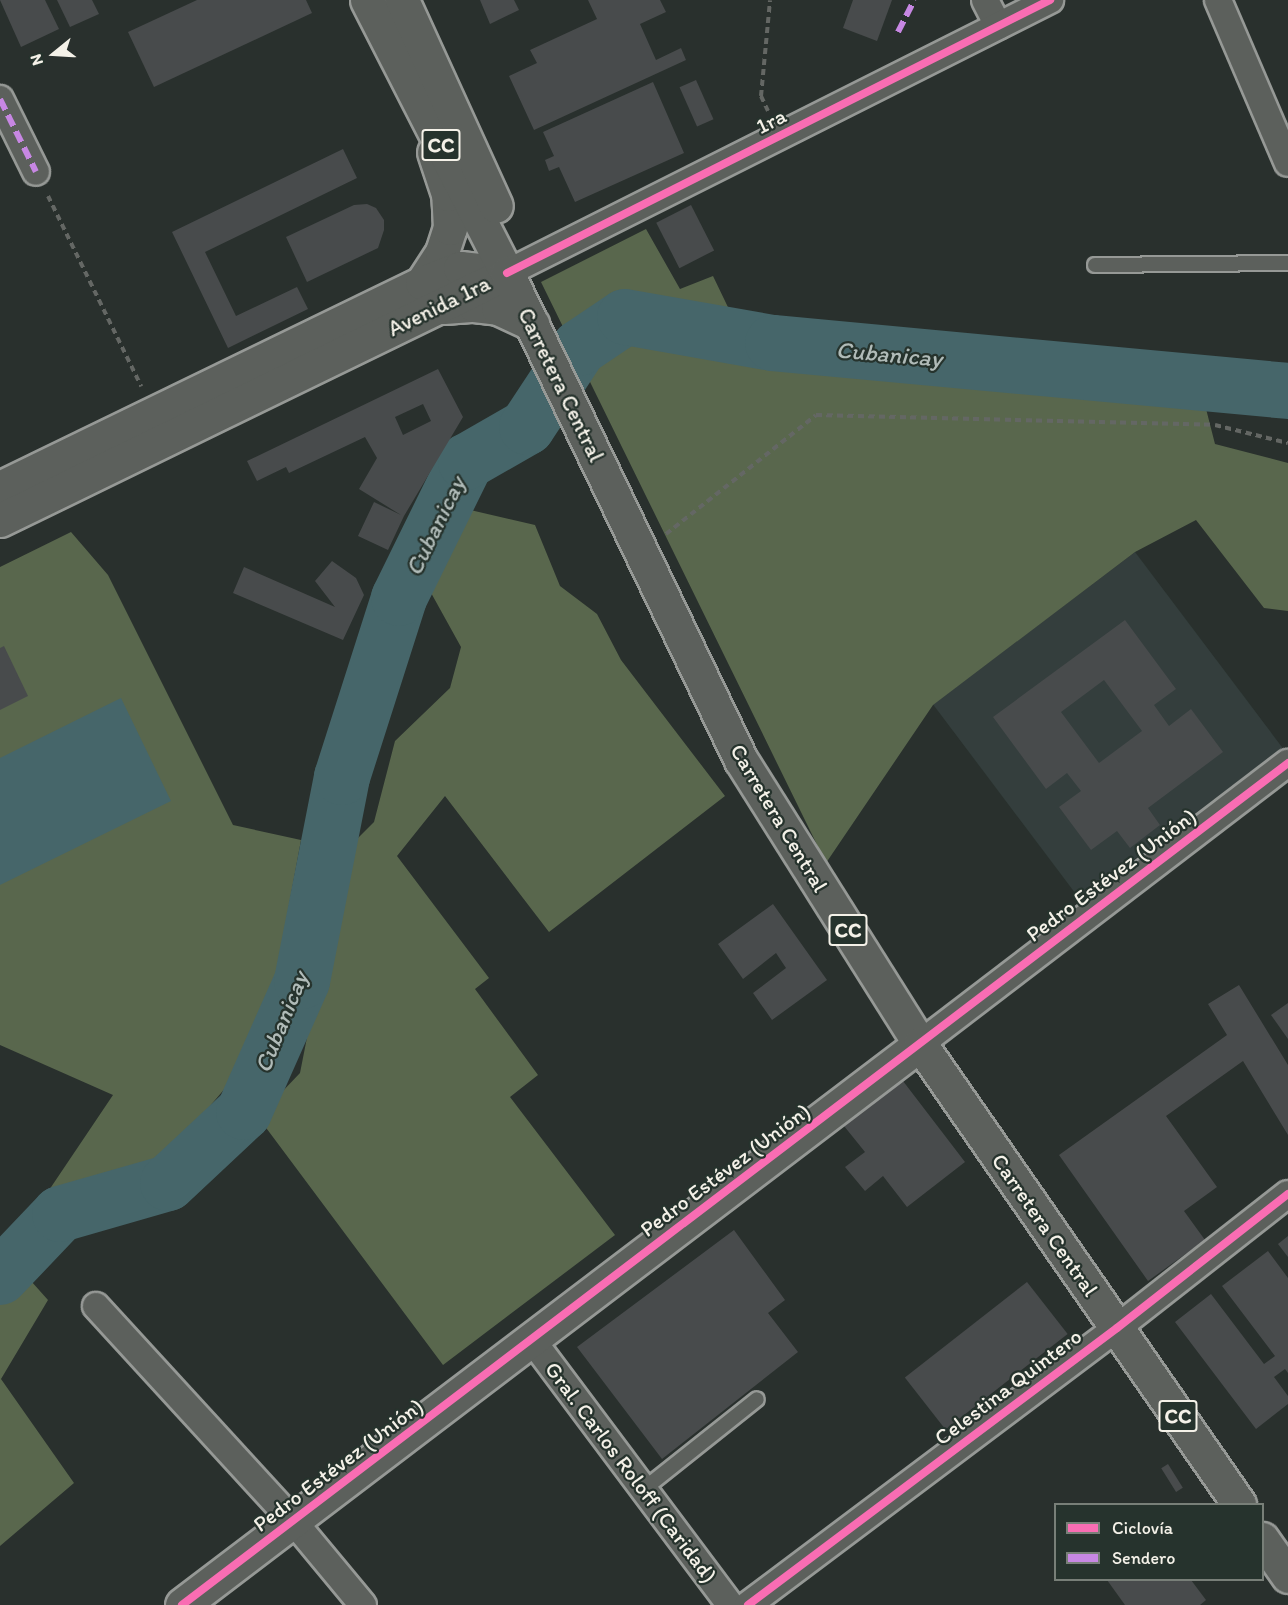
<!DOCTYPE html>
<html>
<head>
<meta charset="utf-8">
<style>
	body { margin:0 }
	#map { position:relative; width:1288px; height:1605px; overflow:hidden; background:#29302d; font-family:Itim,sans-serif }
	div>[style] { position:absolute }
	.built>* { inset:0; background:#343e3d; transform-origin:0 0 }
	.green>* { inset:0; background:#59674d }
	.water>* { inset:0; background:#46666a }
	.river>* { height:56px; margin:-28px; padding:0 28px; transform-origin:28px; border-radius:28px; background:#46666a }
	.building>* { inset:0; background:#484b4c; transform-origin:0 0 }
	.path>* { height:4px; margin-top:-2px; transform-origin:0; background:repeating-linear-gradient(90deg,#646764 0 6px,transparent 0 10.5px) }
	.roads { filter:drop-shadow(2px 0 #969996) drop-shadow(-2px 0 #969996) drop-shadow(0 2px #969996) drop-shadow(0 -2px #969996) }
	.lane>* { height:14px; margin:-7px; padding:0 7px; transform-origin:7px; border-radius:7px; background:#5c605c }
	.street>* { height:26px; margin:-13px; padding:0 13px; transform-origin:13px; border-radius:13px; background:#5c605c }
	.secondary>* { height:33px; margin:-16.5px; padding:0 16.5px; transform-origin:16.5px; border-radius:16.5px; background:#5c605c }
	.primary>* { height:33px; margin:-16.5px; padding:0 16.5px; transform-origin:16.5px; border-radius:16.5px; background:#5c605c }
	.quiet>* { height:6px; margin-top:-3px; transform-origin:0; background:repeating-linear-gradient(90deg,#c787e3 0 12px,transparent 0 18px) }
	.cycleway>* { height:8px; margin:-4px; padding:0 4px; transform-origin:4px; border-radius:4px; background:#f96db3 }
	span { translate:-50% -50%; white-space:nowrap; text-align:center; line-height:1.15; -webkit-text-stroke:4.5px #26332d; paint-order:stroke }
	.shield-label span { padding:2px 4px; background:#26332d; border:2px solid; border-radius:4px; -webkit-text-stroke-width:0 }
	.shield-label { font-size:21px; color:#f4f1e8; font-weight:700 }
	.street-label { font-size:22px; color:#f4f1e8 }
	.water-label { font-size:24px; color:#b0bbb8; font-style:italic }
	.legend { position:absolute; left:1054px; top:1503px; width:210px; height:78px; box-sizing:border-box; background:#26332d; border:2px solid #787f78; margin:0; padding:8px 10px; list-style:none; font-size:18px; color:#f4f1e8 }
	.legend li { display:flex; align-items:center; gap:12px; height:30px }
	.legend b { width:30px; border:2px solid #787f78 }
	.north { position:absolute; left:24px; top:24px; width:60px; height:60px; -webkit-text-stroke:4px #26332d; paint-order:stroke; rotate:252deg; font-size:16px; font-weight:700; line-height:24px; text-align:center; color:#f4f1e8 }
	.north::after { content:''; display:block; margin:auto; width:21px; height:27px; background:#f4f1e8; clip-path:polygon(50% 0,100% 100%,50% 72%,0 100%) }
</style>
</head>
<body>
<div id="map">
	<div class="built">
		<i style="left:1135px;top:552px;width:245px;height:253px;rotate:53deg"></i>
	</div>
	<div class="green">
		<i style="clip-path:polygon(646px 229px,680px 289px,713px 276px,750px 353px,1203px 397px,1215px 444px,1288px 463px,1288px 611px,1264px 608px,1196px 520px,1135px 552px,933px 705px,826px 863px,541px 282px)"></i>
		<i style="clip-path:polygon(466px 509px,535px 525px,560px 586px,597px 614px,621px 660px,725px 796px,549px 932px,445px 796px,397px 856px,489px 978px,475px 989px,538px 1075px,510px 1097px,615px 1235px,443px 1365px,258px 1117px,300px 1073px,314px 1002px,344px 904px,351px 845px,374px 822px,395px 741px,450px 688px,461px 647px,430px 591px,442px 540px)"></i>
		<i style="clip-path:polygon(71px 532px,108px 575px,233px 825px,301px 840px,275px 981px,238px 1073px,154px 1172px,39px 1205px,113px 1095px,0 1045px,0 567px)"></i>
		<i style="clip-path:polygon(6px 1253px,48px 1300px,1px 1379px,74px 1483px,0 1546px,0 1259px)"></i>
	</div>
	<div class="water">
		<i style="clip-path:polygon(121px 698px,171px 801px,0 885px,0 758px)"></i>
	</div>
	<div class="river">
		<i style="left:0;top:1277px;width:87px;rotate:-46.4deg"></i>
		<i style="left:60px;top:1214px;width:112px;rotate:-16deg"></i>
		<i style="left:168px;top:1183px;width:104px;rotate:-43.1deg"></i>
		<i style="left:244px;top:1112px;width:143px;rotate:-66.1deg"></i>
		<i style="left:302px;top:981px;width:208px;rotate:-78.9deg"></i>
		<i style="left:342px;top:777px;width:188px;rotate:-72.3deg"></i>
		<i style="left:399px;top:598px;width:152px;rotate:-63.8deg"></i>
		<i style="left:466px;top:462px;width:70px;rotate:-29.8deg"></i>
		<i style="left:527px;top:427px;width:95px;rotate:-56.6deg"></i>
		<i style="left:579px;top:348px;width:55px;rotate:-34deg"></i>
		<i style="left:625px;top:317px;width:150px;rotate:10deg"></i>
		<i style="left:773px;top:343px;width:517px;rotate:5.32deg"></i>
	</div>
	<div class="building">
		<i style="clip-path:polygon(0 0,45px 0,59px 29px,21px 47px)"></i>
		<i style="clip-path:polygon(57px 0,92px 0,99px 14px,70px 27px)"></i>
		<i style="clip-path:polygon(197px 0,306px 0,312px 13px,154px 87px,128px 32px)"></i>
		<i style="clip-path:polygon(480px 0,514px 0,519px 10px,490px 24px)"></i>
		<i style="clip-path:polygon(588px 0,660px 0,666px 12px,640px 24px,656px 60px,681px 48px,686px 60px,534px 130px,509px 76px,537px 63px,530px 50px,597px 19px)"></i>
		<i style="clip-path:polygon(853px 0,892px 0,877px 41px,843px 28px)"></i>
		<i style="left:696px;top:80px;width:43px;height:18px;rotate:66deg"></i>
		<i style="clip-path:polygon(653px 82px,684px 153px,575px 202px,559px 167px,549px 171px,545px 160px,554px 156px,543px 132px)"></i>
		<i style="clip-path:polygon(343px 149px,357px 178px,205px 252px,236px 316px,297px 287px,308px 309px,228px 348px,172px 232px)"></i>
		<i style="clip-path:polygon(367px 204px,376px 208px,384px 220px,384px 230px,378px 248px,307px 282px,286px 237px,354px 205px)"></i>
		<i style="left:691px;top:205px;width:51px;height:39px;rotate:63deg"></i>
		<i style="clip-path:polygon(evenodd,438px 369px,463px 417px,404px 516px,388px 550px,358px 536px,374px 502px,401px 515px,359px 489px,377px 458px,365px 437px,289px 473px,286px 467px,257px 481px,247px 461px,438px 369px,423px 404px,431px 421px,403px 435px,395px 417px,423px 404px)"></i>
		<i style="clip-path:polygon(332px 561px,356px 578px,364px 595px,343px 640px,233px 593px,244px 567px,335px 607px,315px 581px)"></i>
		<i style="clip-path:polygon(evenodd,1125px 620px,1176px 689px,1154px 705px,1169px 726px,1191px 709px,1223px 752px,1148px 808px,1160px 825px,1130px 848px,1117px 831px,1091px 850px,1059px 807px,1081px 791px,1067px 773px,1046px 789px,993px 717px,1125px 620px,1104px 680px,1142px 731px,1099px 763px,1061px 712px,1104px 680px)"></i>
		<i style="clip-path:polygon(4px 646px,28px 696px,0 710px,0 648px)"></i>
		<i style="clip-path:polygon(773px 904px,827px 980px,772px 1020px,753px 993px,786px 968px,776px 953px,743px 979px,718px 944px)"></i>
		<i style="clip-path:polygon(1239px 985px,1288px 1065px,1288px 1135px,1243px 1061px,1166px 1116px,1217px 1187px,1184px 1211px,1205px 1240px,1148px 1281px,1059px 1155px,1227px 1035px,1208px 1004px)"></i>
		<i style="clip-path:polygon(1288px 1003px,1288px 1039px,1271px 1015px)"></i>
		<i style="clip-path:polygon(903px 1081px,965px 1162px,907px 1207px,883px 1176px,865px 1191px,845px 1167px,865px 1152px,844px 1126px)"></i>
		<i style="clip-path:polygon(734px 1230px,785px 1300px,768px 1313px,798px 1352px,662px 1459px,577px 1347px)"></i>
		<i style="clip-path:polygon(1288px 1236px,1288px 1257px,1278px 1244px)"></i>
		<i style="clip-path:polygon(1268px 1251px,1288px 1278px,1288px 1373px,1285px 1369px,1274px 1377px,1288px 1396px,1288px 1404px,1256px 1429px,1175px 1322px,1211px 1294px,1264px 1364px,1275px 1356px,1222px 1286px)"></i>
		<i style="left:1027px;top:1282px;width:66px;height:155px;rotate:52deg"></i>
		<i style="left:1168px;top:1464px;width:28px;height:8px;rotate:58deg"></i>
		<i style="clip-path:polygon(1107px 1580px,1191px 1580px,1206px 1600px,1200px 1605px,1125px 1605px)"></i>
	</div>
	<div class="path">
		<i style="left:768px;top:111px;width:17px;rotate:-115deg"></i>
		<i style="left:761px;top:96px;width:96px;rotate:-84.6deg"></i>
		<i style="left:48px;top:196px;width:212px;rotate:63.9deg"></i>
		<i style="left:666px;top:534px;width:191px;rotate:-38.4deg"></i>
		<i style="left:816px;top:415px;width:399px;rotate:1.4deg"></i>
		<i style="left:1215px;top:425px;width:75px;rotate:13.9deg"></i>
	</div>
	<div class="roads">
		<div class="lane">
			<i style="left:1095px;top:265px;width:193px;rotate:-0.6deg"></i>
			<i style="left:644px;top:1489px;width:144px;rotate:-38.5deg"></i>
		</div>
		<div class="street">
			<i style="left:985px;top:0;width:29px;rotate:63deg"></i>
			<i style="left:1218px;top:0;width:177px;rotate:66.8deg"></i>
			<i style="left:0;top:99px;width:81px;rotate:63.7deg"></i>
			<i style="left:507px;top:273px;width:608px;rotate:-26.69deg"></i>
			<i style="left:920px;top:1044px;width:463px;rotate:-37.4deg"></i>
			<i style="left:96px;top:1306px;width:293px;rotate:47.5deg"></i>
			<i style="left:294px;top:1522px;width:108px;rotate:50.3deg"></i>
			<i style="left:532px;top:1340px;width:331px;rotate:53.2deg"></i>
			<i style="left:748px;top:1605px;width:461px;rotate:-36.9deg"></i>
			<i style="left:1117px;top:1328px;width:217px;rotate:-38.1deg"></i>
		</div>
		<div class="secondary">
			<i style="left:422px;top:283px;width:37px;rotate:-57deg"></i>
			<i style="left:442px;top:252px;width:25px;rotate:-72deg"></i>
			<i style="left:450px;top:228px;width:34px;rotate:-93deg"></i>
			<i style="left:448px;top:194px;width:44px;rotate:-108.4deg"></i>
			<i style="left:444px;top:307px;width:30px;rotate:-4deg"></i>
			<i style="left:474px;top:305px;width:24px;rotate:7deg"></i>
			<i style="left:498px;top:308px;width:38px;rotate:25deg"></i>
			<i style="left:0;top:488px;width:469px;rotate:-25.9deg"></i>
			<i style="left:422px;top:283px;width:41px;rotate:-21.5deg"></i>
			<i style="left:460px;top:268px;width:47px;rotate:6.1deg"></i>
			<i style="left:0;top:520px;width:564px;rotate:-25.97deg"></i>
			<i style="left:182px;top:1605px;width:927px;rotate:-37.24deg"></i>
		</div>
		<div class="primary">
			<i style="left:367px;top:0;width:307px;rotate:62.9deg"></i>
			<i style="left:507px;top:273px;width:540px;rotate:64.34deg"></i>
			<i style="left:741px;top:760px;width:336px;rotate:57.8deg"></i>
			<i style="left:920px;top:1044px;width:560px;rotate:55.26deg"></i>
			<i style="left:402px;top:0;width:226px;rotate:65.5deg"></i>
			<i style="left:1262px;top:1539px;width:45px;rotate:54.9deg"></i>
		</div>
	</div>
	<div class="quiet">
		<i style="left:898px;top:32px;width:36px;rotate:-63deg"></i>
		<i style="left:0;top:99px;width:81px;rotate:63.7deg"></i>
	</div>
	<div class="cycleway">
		<i style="left:507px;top:273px;width:608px;rotate:-26.69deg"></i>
		<i style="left:182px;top:1605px;width:1390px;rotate:-37.28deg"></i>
		<i style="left:748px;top:1605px;width:461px;rotate:-36.9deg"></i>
		<i style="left:1117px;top:1328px;width:217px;rotate:-38.1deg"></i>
	</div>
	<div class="shield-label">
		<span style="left:441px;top:145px">CC</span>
		<span style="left:848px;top:930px">CC</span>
		<span style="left:1178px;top:1416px">CC</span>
	</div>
	<div class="street-label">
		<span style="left:771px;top:121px;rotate:-27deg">1ra</span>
		<span style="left:439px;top:306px;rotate:-26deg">Avenida 1ra</span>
		<span style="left:561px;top:385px;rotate:64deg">Carretera Central</span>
		<span style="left:779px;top:818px;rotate:59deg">Carretera Central</span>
		<span style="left:1111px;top:875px;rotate:-37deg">Pedro Estévez (Unión)</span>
		<span style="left:725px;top:1170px;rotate:-37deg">Pedro Estévez (Unión)</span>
		<span style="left:1045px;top:1225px;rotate:55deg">Carretera Central</span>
		<span style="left:1008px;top:1387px;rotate:-37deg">Celestina Quintero</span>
		<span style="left:338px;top:1465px;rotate:-37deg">Pedro Estévez (Unión)</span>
		<span style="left:631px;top:1472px;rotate:53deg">Gral. Carlos Roloff (Caridad)</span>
	</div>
	<div class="water-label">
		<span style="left:889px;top:354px;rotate:5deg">Cubanicay</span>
		<span style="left:435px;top:526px;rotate:-64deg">Cubanicay</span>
		<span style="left:281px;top:1022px;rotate:-68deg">Cubanicay</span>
	</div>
	<ul class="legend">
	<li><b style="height:8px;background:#f96db3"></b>Ciclovía</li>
	<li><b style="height:8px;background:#c787e3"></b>Sendero</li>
	</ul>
	<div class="north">N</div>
</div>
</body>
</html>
